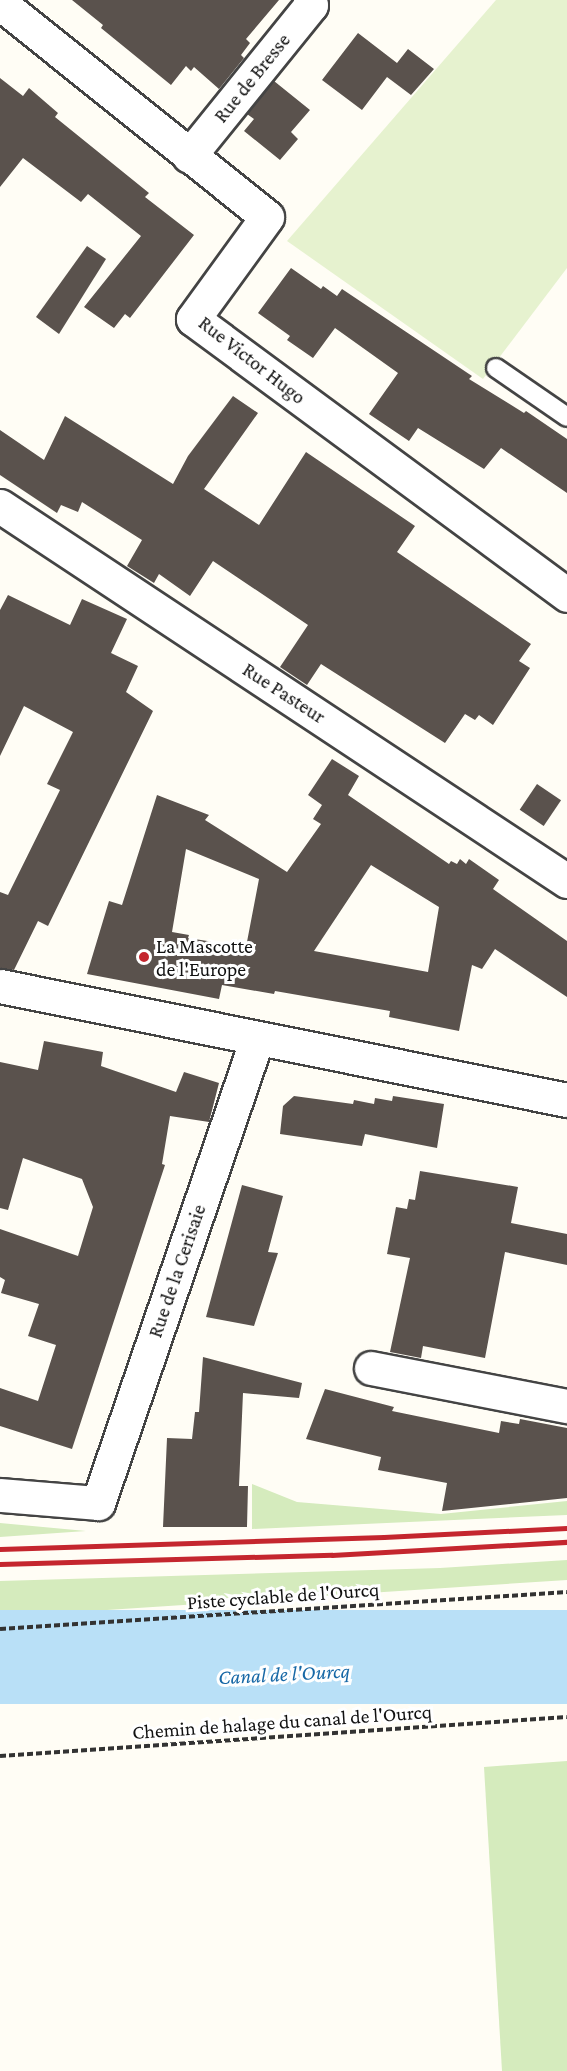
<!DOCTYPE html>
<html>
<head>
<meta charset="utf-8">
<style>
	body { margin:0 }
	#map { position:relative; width:567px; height:2071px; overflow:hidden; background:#fffdf5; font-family:"Crimson Pro",serif }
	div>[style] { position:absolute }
	.green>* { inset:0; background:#d5ebbd }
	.pitch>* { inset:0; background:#e6f2cf }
	.water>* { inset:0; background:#b9e0f7; transform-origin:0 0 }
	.building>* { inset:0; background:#5a524d; transform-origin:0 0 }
	.path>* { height:4px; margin-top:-2px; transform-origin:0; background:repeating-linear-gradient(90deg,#333 0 6px,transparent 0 9px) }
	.roads { filter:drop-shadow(2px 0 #444) drop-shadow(-2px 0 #444) drop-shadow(0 2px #444) drop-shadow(0 -2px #444) }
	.lane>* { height:18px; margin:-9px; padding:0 9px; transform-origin:9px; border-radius:9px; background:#fff }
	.street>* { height:33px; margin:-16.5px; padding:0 16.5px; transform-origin:16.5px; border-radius:16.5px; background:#fff }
	.rail>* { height:4.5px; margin:-2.25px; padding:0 2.25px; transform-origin:2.25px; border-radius:2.25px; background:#c4262e }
	.dots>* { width:16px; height:16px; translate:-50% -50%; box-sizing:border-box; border:3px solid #fff; border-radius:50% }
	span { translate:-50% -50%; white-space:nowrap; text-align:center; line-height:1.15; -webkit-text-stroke:6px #fff; paint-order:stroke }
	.street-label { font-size:20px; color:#111 }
	.poi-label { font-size:20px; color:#111 }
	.left { translate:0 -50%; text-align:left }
	.water-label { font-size:21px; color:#1768a6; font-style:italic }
</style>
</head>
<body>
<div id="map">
	<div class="green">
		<i style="clip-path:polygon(252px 1484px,297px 1502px,441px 1514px,567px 1501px,567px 1515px,252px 1529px)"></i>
		<i style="clip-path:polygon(0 1523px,86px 1531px,0 1537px)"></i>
		<i style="clip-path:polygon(567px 1560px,567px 1580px,0 1617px,0 1581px,440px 1568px)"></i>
		<i style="clip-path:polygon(567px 1761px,567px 2071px,502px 2071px,484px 1767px)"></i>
	</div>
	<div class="pitch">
		<i style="clip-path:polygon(496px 0,567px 0,567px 268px,483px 379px,287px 241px)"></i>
	</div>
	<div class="water">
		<i style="left:567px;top:1610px;width:94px;height:568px;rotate:90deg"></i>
	</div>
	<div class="building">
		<i style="clip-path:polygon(72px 0,279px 0,246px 39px,250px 43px,241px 55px,244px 58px,219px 89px,194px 67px,191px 71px,186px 66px,171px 85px,101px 28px,103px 25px)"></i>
		<i style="clip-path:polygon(358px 33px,397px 63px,408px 49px,434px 69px,411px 95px,387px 77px,362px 110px,322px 80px)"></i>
		<i style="clip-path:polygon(0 78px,23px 96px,29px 88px,58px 113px,55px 117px,149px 193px,145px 197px,194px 235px,130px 318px,125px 314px,114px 328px,84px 307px,141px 236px,88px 194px,81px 202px,23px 158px,0 187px)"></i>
		<i style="clip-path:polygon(274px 81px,310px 110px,291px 132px,298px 139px,280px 160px,244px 131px,254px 119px,247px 114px)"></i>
		<i style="clip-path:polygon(87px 246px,106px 259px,59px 334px,36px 317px)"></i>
		<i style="clip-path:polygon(291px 268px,321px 289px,323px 286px,337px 296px,342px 289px,472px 376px,469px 379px,524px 413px,526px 411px,567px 439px,567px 493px,501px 448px,484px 469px,418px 428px,409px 441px,369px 414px,398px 373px,335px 328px,313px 358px,287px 340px,290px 336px,258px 313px)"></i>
		<i style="clip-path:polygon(233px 396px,258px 413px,204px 489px,259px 525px,306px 452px,415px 526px,397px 552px,531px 644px,519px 661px,530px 668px,493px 725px,479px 715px,475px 720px,465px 714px,445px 743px,321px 664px,307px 685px,280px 667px,308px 625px,213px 561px,190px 596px,159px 574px,154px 583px,127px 566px,142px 540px,82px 502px,78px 512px,61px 505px,57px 513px,0 475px,0 430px,44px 460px,65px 416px,173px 484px,188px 456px)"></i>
		<i style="clip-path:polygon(8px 595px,70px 625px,82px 599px,127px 619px,111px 653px,138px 666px,126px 692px,153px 711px,48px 926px,38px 921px,14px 970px,0 968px,0 892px,8px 895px,60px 790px,47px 784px,73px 732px,24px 706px,0 756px,0 610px)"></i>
		<i style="clip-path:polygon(evenodd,332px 759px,359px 776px,348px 795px,449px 864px,451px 861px,457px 864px,460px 859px,466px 864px,469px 859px,499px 880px,493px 889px,567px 941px,567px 997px,495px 949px,482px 969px,472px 965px,459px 1031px,389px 1017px,390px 1011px,275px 991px,274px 994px,222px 985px,219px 999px,87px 974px,109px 901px,122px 905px,157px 795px,209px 815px,205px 820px,287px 872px,321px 824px,313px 819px,322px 805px,308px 795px,332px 759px,186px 849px,259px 879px,246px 947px,188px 938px,189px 935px,172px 932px,186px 849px,332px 759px,371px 865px,439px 907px,428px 972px,314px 951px,371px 865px)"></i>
		<i style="left:537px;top:784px;width:29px;height:31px;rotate:34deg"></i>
		<i style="clip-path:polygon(44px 1041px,103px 1052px,101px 1066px,176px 1092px,184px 1072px,219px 1083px,209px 1122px,170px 1116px,162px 1164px,165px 1165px,72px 1449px,0 1426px,0 1388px,38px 1401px,56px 1345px,28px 1336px,39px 1304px,1px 1293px,5px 1280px,0 1277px,0 1229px,78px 1256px,93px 1207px,82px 1179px,23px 1158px,8px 1210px,0 1208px,0 1062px,38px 1070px)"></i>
		<i style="clip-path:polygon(294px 1096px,353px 1104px,354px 1100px,374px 1104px,375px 1098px,392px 1101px,393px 1096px,444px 1104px,437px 1148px,365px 1134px,362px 1146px,280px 1134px,283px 1106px)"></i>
		<i style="clip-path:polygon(420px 1171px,518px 1187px,511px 1223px,567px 1234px,567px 1265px,505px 1252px,485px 1358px,423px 1346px,421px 1358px,390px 1352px,410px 1258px,387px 1254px,396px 1207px,407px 1209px,409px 1199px,415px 1200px)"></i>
		<i style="clip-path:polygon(242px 1185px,283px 1196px,268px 1252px,278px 1253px,254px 1326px,206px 1317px)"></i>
		<i style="clip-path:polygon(203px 1357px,302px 1383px,299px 1398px,243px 1393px,239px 1486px,248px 1486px,247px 1527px,163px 1527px,167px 1438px,192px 1439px,195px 1412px,199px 1412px)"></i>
		<i style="clip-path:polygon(325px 1389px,394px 1407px,392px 1411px,499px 1433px,501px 1421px,519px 1424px,520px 1419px,567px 1428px,567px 1498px,442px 1511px,447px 1483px,378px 1470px,381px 1457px,306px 1439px)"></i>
	</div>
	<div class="path">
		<i style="left:0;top:1629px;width:568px;rotate:-3.73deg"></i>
		<i style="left:0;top:1756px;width:568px;rotate:-3.93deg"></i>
	</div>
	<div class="roads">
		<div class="lane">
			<i style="left:496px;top:368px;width:86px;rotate:34.6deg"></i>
		</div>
		<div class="street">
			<i style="left:0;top:3px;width:342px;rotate:38.7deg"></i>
			<i style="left:267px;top:217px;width:126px;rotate:126deg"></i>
			<i style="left:193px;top:319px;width:465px;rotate:36.4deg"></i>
			<i style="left:189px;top:156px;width:194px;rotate:-51.1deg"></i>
			<i style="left:311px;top:5px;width:5px;rotate:-101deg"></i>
			<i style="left:0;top:506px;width:680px;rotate:33.48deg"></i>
			<i style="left:0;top:986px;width:578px;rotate:11.37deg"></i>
			<i style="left:371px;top:1368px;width:200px;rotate:11deg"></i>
			<i style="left:0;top:1495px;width:98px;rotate:4.7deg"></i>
			<i style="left:98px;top:1503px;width:490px;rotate:-71.1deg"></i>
		</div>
	</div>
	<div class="rail">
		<i style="left:0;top:1549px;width:384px;rotate:-1.8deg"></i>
		<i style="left:384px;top:1537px;width:183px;rotate:-2.8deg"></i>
		<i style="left:0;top:1564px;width:332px;rotate:-1.6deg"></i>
		<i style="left:332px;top:1555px;width:235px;rotate:-3.2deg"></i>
	</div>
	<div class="dots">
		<i style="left:144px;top:957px;background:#c4262e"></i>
	</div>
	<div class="street-label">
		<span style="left:252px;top:78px;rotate:-51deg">Rue de Bresse</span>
		<span style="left:252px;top:360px;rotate:38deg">Rue Victor Hugo</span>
		<span style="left:284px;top:693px;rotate:33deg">Rue Pasteur</span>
		<span style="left:177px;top:1271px;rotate:-71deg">Rue de la Cerisaie</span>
		<span style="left:283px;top:1596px;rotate:-4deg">Piste cyclable de l'Ourcq</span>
		<span style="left:282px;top:1722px;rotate:-4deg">Chemin de halage du canal de l'Ourcq</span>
	</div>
	<div class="poi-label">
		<span class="left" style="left:156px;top:958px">La Mascotte<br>de l'Europe</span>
	</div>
	<div class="water-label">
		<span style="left:284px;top:1674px;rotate:-3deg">Canal de l'Ourcq</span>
	</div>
</div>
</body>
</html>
